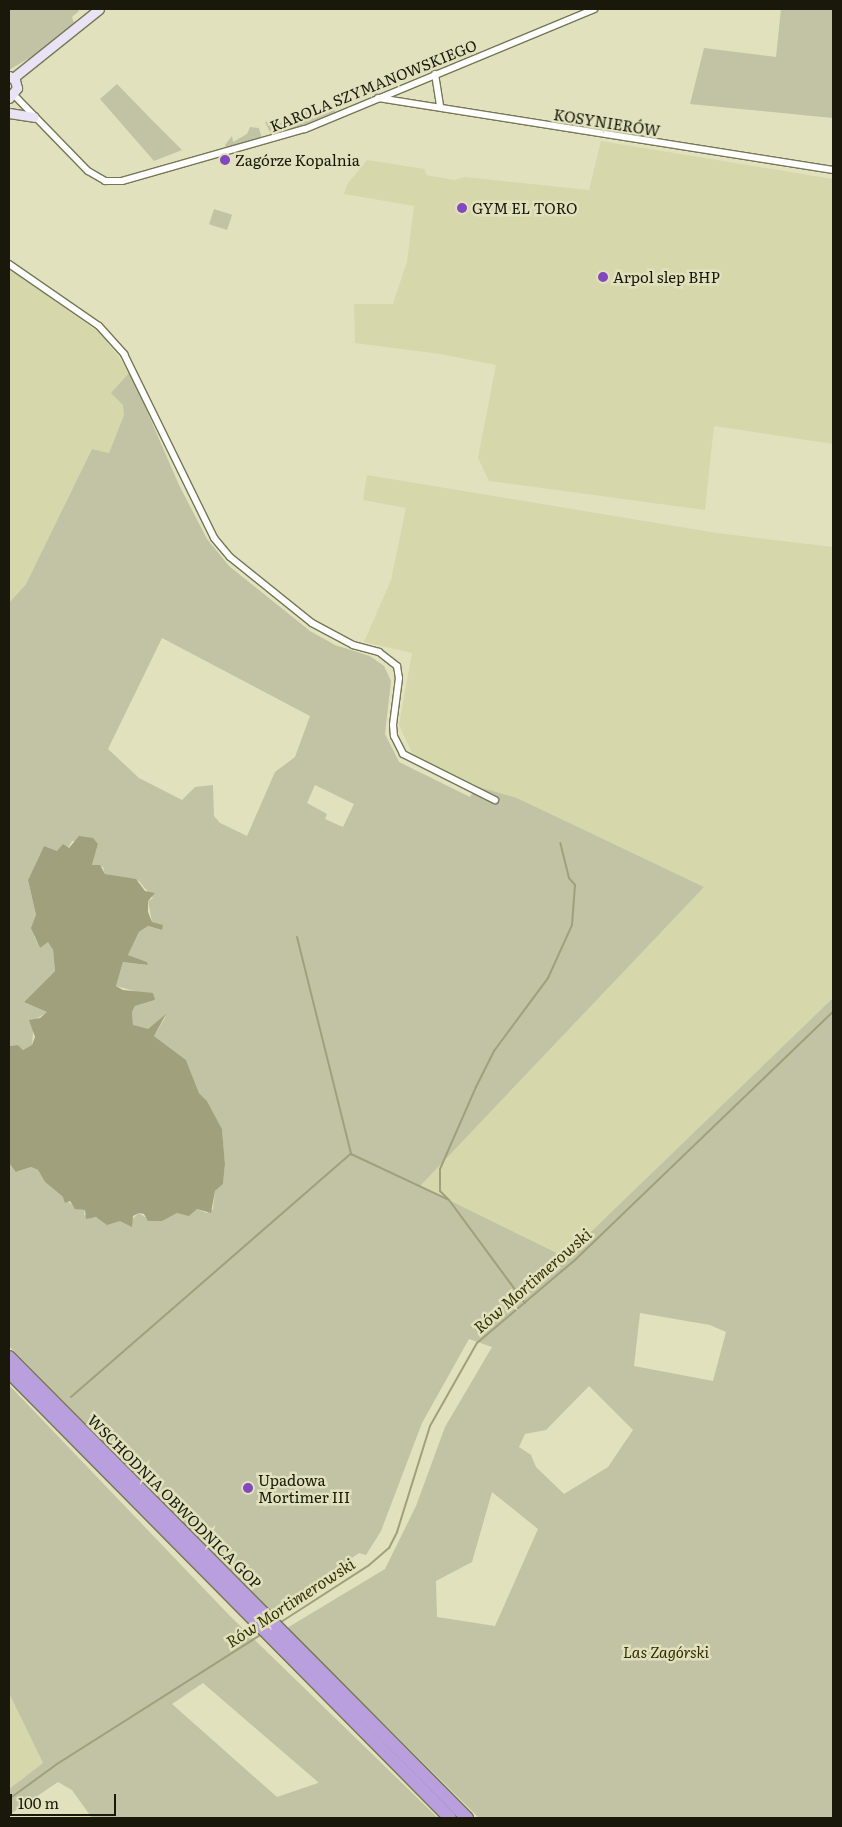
<!DOCTYPE html>
<html>
<head>
<meta charset="utf-8">
<style>
	body { margin:0 }
	#map { position:relative; width:842px; height:1827px; overflow:hidden; background:#e1e1bd; font-family:Literata,serif }
	div>[style] { position:absolute }
	.built>* { inset:0; background:#d7d7ac }
	.green>* { inset:0; background:#c2c2a5; transform-origin:0 0 }
	.water>* { inset:0; background:#a1a07c }
	.stream>* { height:2px; margin:-1px; padding:0 1px; transform-origin:1px; border-radius:1px; background:#a1a07c }
	.roads { filter:drop-shadow(1px 0 #777756) drop-shadow(-1px 0 #777756) drop-shadow(0 1px #777756) drop-shadow(0 -1px #777756) }
	.street>* { height:6px; margin:-3px; padding:0 3px; transform-origin:3px; border-radius:3px; background:#fff }
	.secondary>* { height:9px; margin:-4.5px; padding:0 4.5px; transform-origin:4.5px; border-radius:4.5px; background:#eae2f5 }
	.highway>* { height:12px; margin:-6px; padding:0 6px; transform-origin:6px; border-radius:6px; background:#ba9fde }
	.dots>* { width:14px; height:14px; translate:-50% -50%; box-sizing:border-box; border:2px solid #e1e1bd; border-radius:50% }
	span { translate:-50% -50%; white-space:nowrap; text-align:center; line-height:1.15; -webkit-text-stroke:5px #e1e1bd; paint-order:stroke }
	.street-label { font-size:15px; color:#19180b }
	.poi-label { font-size:15px; color:#19180b }
	.left { translate:0 -50%; text-align:left }
	.park-label { font-size:15px; color:#2f2d00; font-style:italic }
	.water-label { font-size:16px; color:#343302; font-style:italic }
	.frame { position:absolute; inset:0; border:10px solid #19180b; pointer-events:none }
	.scale { position:absolute; left:10px; top:1794px; width:106px; height:22px; box-sizing:border-box; border:2px solid #19180b; border-top:0; padding-left:6px; font-size:15px; line-height:18px; white-space:nowrap; color:#19180b; -webkit-text-stroke:4px #e1e1bd; paint-order:stroke }
</style>
</head>
<body>
<div id="map">
	<div class="built">
		<i style="clip-path:polygon(601px 141px,833px 179px,833px 444px,714px 426px,705px 510px,489px 481px,478px 458px,496px 365px,440px 354px,355px 343px,354px 304px,393px 304px,407px 262px,414px 206px,344px 194px,348px 183px,367px 160px,425px 169px,426px 175px,454px 180px,465px 177px,589px 190px)"></i>
		<i style="clip-path:polygon(9px 268px,101px 334px,130px 372px,124px 415px,109px 453px,92px 449px,26px 584px,9px 603px)"></i>
		<i style="clip-path:polygon(367px 475px,717px 533px,833px 547px,833px 998px,566px 1257px,419px 1186px,704px 887px,517px 798px,476px 786px,437px 769px,412px 753px,399px 725px,412px 653px,364px 642px,391px 580px,406px 508px,363px 500px)"></i>
		<i style="clip-path:polygon(9px 1693px,43px 1763px,9px 1789px)"></i>
	</div>
	<div class="green">
		<i style="clip-path:polygon(9px 9px,77px 9px,79px 11px,72px 17px,74px 23px,36px 54px,9px 70px)"></i>
		<i style="clip-path:polygon(781px 9px,833px 9px,833px 118px,690px 104px,704px 48px,776px 57px)"></i>
		<i style="clip-path:polygon(117px 84px,150px 118px,182px 150px,154px 161px,100px 99px)"></i>
		<i style="clip-path:polygon(334px 107px,335px 112px,279px 135px,270px 132px,265px 122px,270px 120px,270px 125px,281px 123px,283px 116px,296px 115px,306px 109px)"></i>
		<i style="clip-path:polygon(250px 127px,259px 128px,262px 139px,227px 149px,225px 145px,232px 136px,233px 142px,247px 134px)"></i>
		<i style="left:214px;top:209px;width:19px;height:16px;rotate:18deg"></i>
		<i style="clip-path:polygon(evenodd,130px 372px,179px 485px,207px 539px,229px 566px,310px 631px,335px 645px,370px 656px,384px 666px,391px 681px,385px 734px,399px 762px,470px 797px,476px 786px,517px 798px,704px 887px,420px 1186px,565px 1257px,833px 998px,833px 1818px,479px 1818px,287px 1628px,385px 1569px,416px 1506px,445px 1427px,492px 1347px,469px 1339px,422px 1423px,381px 1531px,366px 1555px,359px 1553px,272px 1613px,9px 1346px,9px 1163px,17px 1172px,31px 1167px,38px 1170px,45px 1182px,77px 1209px,85px 1210px,84px 1215px,113px 1221px,131px 1220px,139px 1213px,151px 1221px,162px 1221px,172px 1214px,197px 1209px,207px 1213px,213px 1209px,215px 1191px,223px 1184px,225px 1164px,222px 1129px,207px 1101px,199px 1093px,186px 1060px,154px 1036px,166px 1016px,148px 1029px,139px 1029px,133px 1025px,132px 1012px,135px 1006px,155px 1000px,145px 994px,116px 986px,123px 962px,148px 965px,147px 962px,128px 955px,139px 932px,148px 926px,161px 930px,152px 922px,148px 901px,153px 898px,139px 881px,105px 874px,103px 867px,92px 865px,98px 844px,72px 841px,68px 848px,66px 846px,57px 852px,44px 846px,28px 880px,36px 915px,34px 936px,40px 948px,48px 941px,53px 950px,55px 971px,24px 1002px,48px 1012px,34px 1020px,32px 1046px,23px 1050px,18px 1045px,9px 1046px,9px 603px,26px 584px,92px 449px,109px 453px,124px 415px,123px 405px,111px 393px,130px 372px,162px 638px,310px 716px,295px 757px,275px 772px,247px 836px,220px 823px,214px 816px,213px 785px,195px 787px,182px 800px,139px 778px,108px 749px,162px 638px,130px 372px,315px 785px,354px 804px,343px 827px,325px 819px,327px 814px,307px 803px,315px 785px,130px 372px,640px 1313px,710px 1325px,726px 1332px,713px 1381px,634px 1366px,640px 1313px,130px 372px,589px 1386px,633px 1430px,608px 1467px,564px 1494px,536px 1467px,531px 1455px,519px 1447px,525px 1434px,546px 1430px,589px 1386px,130px 372px,492px 1492px,538px 1529px,495px 1626px,437px 1617px,436px 1581px,472px 1562px,492px 1492px)"></i>
		<i style="clip-path:polygon(evenodd,9px 1385px,229px 1615px,438px 1818px,92px 1818px,72px 1790px,58px 1782px,9px 1815px,9px 1789px,43px 1763px,9px 1693px,9px 1385px,203px 1683px,318px 1782px,318px 1783px,277px 1797px,172px 1704px,203px 1683px)"></i>
	</div>
	<div class="water">
		<i style="clip-path:polygon(79px 836px,93px 838px,98px 844px,92px 865px,100px 865px,105px 874px,136px 879px,145px 891px,155px 893px,148px 901px,148px 912px,152px 922px,163px 925px,162px 930px,148px 926px,139px 932px,128px 955px,147px 962px,148px 965px,123px 962px,116px 986px,123px 990px,153px 993px,155px 1000px,135px 1006px,132px 1012px,133px 1025px,148px 1029px,166px 1014px,154px 1036px,186px 1060px,199px 1093px,207px 1101px,222px 1129px,225px 1164px,223px 1184px,215px 1191px,211px 1213px,197px 1209px,189px 1216px,177px 1213px,162px 1221px,148px 1221px,144px 1214px,139px 1213px,133px 1216px,132px 1227px,120px 1221px,107px 1225px,96px 1217px,86px 1219px,85px 1210px,75px 1209px,70px 1201px,65px 1203px,63px 1197px,45px 1182px,38px 1170px,31px 1167px,16px 1172px,9px 1163px,9px 1046px,18px 1045px,23px 1050px,32px 1045px,35px 1037px,29px 1020px,40px 1018px,47px 1012px,24px 1002px,55px 971px,53px 950px,48px 942px,40px 948px,31px 928px,36px 915px,28px 880px,44px 846px,57px 851px,63px 844px,69px 848px)"></i>
	</div>
	<div class="stream">
		<i style="left:297px;top:937px;width:224px;rotate:76deg"></i>
		<i style="left:351px;top:1154px;width:108px;rotate:25.1deg"></i>
		<i style="left:449px;top:1200px;width:128px;rotate:53.6deg"></i>
		<i style="left:448px;top:1199px;width:11px;rotate:-135deg"></i>
		<i style="left:440px;top:1191px;width:22px;rotate:-90deg"></i>
		<i style="left:440px;top:1169px;width:90px;rotate:-66.3deg"></i>
		<i style="left:476px;top:1087px;width:40px;rotate:-63.4deg"></i>
		<i style="left:494px;top:1051px;width:91px;rotate:-53.5deg"></i>
		<i style="left:548px;top:978px;width:58px;rotate:-65.6deg"></i>
		<i style="left:572px;top:925px;width:40px;rotate:-85.7deg"></i>
		<i style="left:575px;top:885px;width:9px;rotate:-131deg"></i>
		<i style="left:569px;top:878px;width:36px;rotate:-104deg"></i>
		<i style="left:71px;top:1397px;width:371px;rotate:-41deg"></i>
		<i style="left:281px;top:1622px;width:103px;rotate:-32.8deg"></i>
		<i style="left:368px;top:1566px;width:28px;rotate:-41deg"></i>
		<i style="left:389px;top:1548px;width:18px;rotate:-63deg"></i>
		<i style="left:397px;top:1532px;width:111px;rotate:-72.7deg"></i>
		<i style="left:430px;top:1426px;width:95px;rotate:-60.5deg"></i>
		<i style="left:477px;top:1343px;width:130px;rotate:-40.3deg"></i>
		<i style="left:576px;top:1259px;width:356px;rotate:-43.9deg"></i>
		<i style="left:9px;top:1799px;width:59px;rotate:-36.1deg"></i>
		<i style="left:57px;top:1764px;width:243px;rotate:-32.4deg"></i>
	</div>
	<div class="roads">
		<div class="street">
			<i style="left:435px;top:74px;width:33px;rotate:81deg"></i>
			<i style="left:14px;top:95px;width:106px;rotate:45.8deg"></i>
			<i style="left:88px;top:171px;width:20px;rotate:30deg"></i>
			<i style="left:105px;top:181px;width:17px"></i>
			<i style="left:122px;top:181px;width:190px;rotate:-15.9deg"></i>
			<i style="left:305px;top:129px;width:313px;rotate:-22.5deg"></i>
			<i style="left:378px;top:98px;width:461px;rotate:9deg"></i>
			<i style="left:9px;top:264px;width:109px;rotate:34.6deg"></i>
			<i style="left:99px;top:326px;width:38px;rotate:48deg"></i>
			<i style="left:124px;top:354px;width:205px;rotate:63.9deg"></i>
			<i style="left:214px;top:538px;width:25px;rotate:50deg"></i>
			<i style="left:230px;top:557px;width:105px;rotate:38.8deg"></i>
			<i style="left:312px;top:623px;width:47px;rotate:28.2deg"></i>
			<i style="left:353px;top:645px;width:27px;rotate:15deg"></i>
			<i style="left:379px;top:652px;width:23px;rotate:38deg"></i>
			<i style="left:397px;top:666px;width:12px;rotate:81deg"></i>
			<i style="left:399px;top:678px;width:47px;rotate:97.3deg"></i>
			<i style="left:393px;top:725px;width:11px;rotate:85deg"></i>
			<i style="left:394px;top:736px;width:20px;rotate:63deg"></i>
			<i style="left:403px;top:754px;width:103px;rotate:26.6deg"></i>
		</div>
		<div class="secondary">
			<i style="left:13px;top:78px;width:110px;rotate:-38.7deg"></i>
			<i style="left:9px;top:98px;width:13px;rotate:-51deg"></i>
			<i style="left:17px;top:88px;width:8px;rotate:-104deg"></i>
			<i style="left:15px;top:80px;width:7px;rotate:-146deg"></i>
			<i style="left:9px;top:113px;width:25px;rotate:9deg"></i>
		</div>
		<div class="highway">
			<i style="left:9px;top:1357px;width:650px;rotate:45.19deg"></i>
			<i style="left:9px;top:1372px;width:627px;rotate:45.32deg"></i>
		</div>
	</div>
	<div class="dots">
		<i style="left:225px;top:160px;background:#8348be"></i>
		<i style="left:462px;top:208px;background:#8348be"></i>
		<i style="left:603px;top:277px;background:#8348be"></i>
		<i style="left:248px;top:1488px;background:#8348be"></i>
	</div>
	<div class="street-label">
		<span style="left:373px;top:85px;rotate:-22deg">KAROLA SZYMANOWSKIEGO</span>
		<span style="left:607px;top:122px;rotate:9deg">KOSYNIERÓW</span>
		<span style="left:175px;top:1501px;rotate:45deg">WSCHODNIA OBWODNICA GOP</span>
	</div>
	<div class="poi-label">
		<span class="left" style="left:235px;top:160px">Zagórze Kopalnia</span>
		<span class="left" style="left:472px;top:208px">GYM EL TORO</span>
		<span class="left" style="left:613px;top:277px">Arpol slep BHP</span>
		<span class="left" style="left:258px;top:1488px">Upadowa<br>Mortimer III</span>
	</div>
	<div class="park-label">
		<span style="left:666px;top:1652px">Las Zagórski</span>
	</div>
	<div class="water-label">
		<span style="left:532px;top:1280px;rotate:-41deg">Rów Mortimerowski</span>
		<span style="left:290px;top:1602px;rotate:-33deg">Rów Mortimerowski</span>
	</div>
	<div class="frame"></div>
	<div class="scale">100 m</div>
</div>
</body>
</html>
